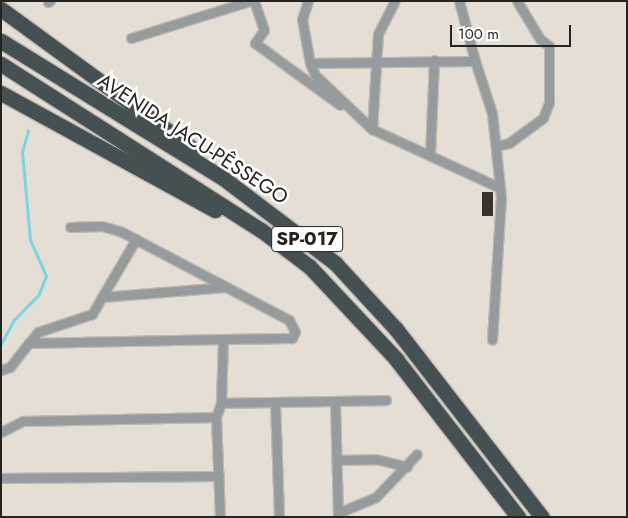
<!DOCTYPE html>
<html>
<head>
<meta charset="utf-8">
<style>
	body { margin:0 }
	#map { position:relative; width:628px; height:518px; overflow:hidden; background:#e4ded5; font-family:Jost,sans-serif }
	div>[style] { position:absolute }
	.stream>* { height:2.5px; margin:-1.25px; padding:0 1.25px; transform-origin:1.25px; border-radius:1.25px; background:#77d5e4 }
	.building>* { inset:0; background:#38332c; transform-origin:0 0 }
	.roads { filter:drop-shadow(1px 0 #beb9b1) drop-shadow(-1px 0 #beb9b1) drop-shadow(0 1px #beb9b1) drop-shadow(0 -1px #beb9b1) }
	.street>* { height:9px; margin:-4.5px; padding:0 4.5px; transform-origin:4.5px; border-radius:4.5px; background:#969c9d }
	.highway>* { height:15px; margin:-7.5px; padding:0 7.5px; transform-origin:7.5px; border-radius:7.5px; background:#455052 }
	span { translate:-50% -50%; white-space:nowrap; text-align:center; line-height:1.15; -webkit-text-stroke:5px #fff; paint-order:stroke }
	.shield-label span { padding:1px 4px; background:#fff; border:1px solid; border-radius:4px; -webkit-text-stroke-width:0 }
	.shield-label { font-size:19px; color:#262420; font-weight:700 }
	.street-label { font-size:20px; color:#262420 }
	.frame { position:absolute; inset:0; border:2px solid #262420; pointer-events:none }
	.scale { position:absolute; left:450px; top:25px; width:121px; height:22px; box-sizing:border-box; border:2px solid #262420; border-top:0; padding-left:6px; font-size:15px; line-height:18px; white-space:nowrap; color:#262420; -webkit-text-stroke:4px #fff; paint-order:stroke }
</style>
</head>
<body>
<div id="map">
	<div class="stream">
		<i style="left:1px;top:344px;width:26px;rotate:-62deg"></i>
		<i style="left:13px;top:321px;width:37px;rotate:-46deg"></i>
		<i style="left:39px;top:294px;width:19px;rotate:-69deg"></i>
		<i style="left:46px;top:276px;width:39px;rotate:-114deg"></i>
		<i style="left:30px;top:240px;width:88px;rotate:-95.2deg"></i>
		<i style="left:22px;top:152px;width:22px;rotate:-74deg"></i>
	</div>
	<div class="building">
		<i style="left:482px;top:192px;width:11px;height:24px"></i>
	</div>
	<div class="roads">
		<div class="street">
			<i style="left:254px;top:1px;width:31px;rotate:71deg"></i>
			<i style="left:264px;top:30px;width:16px;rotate:125deg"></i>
			<i style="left:255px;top:43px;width:105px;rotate:36.1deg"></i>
			<i style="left:308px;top:1px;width:19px;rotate:108deg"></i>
			<i style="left:302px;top:19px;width:45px;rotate:79.7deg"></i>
			<i style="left:310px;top:63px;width:165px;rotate:-0.7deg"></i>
			<i style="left:475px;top:61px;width:55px;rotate:71.9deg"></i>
			<i style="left:492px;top:113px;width:84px;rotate:83.9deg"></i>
			<i style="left:501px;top:197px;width:143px;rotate:93.6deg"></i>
			<i style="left:459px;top:1px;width:62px;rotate:75.1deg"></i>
			<i style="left:48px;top:2px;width:2px;rotate:-27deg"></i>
			<i style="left:131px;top:38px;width:125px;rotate:-17.3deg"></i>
			<i style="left:310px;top:63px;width:13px;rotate:67deg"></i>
			<i style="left:315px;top:75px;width:79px;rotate:43.5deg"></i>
			<i style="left:372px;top:129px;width:141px;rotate:24.7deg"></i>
			<i style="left:372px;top:129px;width:95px;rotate:-86.4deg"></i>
			<i style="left:378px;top:34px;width:37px;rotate:-63deg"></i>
			<i style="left:496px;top:146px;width:13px;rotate:-13deg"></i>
			<i style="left:509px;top:143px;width:42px;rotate:-36.3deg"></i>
			<i style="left:543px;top:118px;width:17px;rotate:-69deg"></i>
			<i style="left:549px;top:102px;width:56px;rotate:-90deg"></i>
			<i style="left:549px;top:46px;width:11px;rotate:-142deg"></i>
			<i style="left:540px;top:39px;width:44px;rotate:-121.2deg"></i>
			<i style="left:430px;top:155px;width:95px;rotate:-87.6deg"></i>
			<i style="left:70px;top:227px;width:32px;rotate:-2deg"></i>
			<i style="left:102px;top:226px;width:19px;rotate:16deg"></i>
			<i style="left:120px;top:231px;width:191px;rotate:27.8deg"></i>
			<i style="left:289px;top:320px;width:13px;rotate:63deg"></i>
			<i style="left:295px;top:332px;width:7px;rotate:117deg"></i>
			<i style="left:292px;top:338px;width:69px;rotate:179.2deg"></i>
			<i style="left:223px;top:339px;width:64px;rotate:91.8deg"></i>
			<i style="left:136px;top:239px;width:67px;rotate:120.4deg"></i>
			<i style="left:102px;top:297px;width:124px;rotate:-4.6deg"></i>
			<i style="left:102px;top:297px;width:20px;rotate:120deg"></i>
			<i style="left:92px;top:314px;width:57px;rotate:161.6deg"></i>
			<i style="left:38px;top:332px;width:14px;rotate:129deg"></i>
			<i style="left:29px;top:343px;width:194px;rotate:-1.2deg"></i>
			<i style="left:1px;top:370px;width:9px;rotate:-18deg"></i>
			<i style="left:10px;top:367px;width:31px;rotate:-52deg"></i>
			<i style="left:335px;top:401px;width:116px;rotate:88.5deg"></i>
			<i style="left:275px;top:402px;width:115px;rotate:88deg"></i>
			<i style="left:1px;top:432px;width:25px;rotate:-27deg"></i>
			<i style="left:23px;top:421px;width:193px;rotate:-1.2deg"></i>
			<i style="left:337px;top:460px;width:39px;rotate:-1deg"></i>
			<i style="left:376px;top:459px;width:32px;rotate:14deg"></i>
			<i style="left:1px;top:478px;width:218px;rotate:-0.5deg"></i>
			<i style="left:338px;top:513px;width:41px;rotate:-22.8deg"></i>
			<i style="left:376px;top:497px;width:59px;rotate:-46.4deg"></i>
			<i style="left:220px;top:517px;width:100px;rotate:-92.3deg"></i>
			<i style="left:216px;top:417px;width:15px;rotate:-70deg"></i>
			<i style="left:221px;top:403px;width:165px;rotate:-1deg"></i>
		</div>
		<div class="highway">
			<i style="left:1px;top:9px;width:238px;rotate:36.1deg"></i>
			<i style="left:1px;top:41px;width:261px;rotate:31.7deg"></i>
			<i style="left:223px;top:178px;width:141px;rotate:37.2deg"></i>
			<i style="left:335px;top:263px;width:90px;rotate:47.3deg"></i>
			<i style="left:396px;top:329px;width:238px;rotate:52.2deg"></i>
			<i style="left:1px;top:64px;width:308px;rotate:32.6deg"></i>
			<i style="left:261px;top:230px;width:61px;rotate:37.1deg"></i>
			<i style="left:310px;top:267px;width:126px;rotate:46.9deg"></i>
			<i style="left:396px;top:359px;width:200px;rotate:52.3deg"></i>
			<i style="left:1px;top:93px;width:244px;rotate:28.7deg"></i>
		</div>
	</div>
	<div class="shield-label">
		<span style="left:307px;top:239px">SP-017</span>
	</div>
	<div class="street-label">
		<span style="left:193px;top:139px;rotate:33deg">AVENIDA JACU-PÊSSEGO</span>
	</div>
	<div class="frame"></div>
	<div class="scale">100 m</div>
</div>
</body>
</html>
